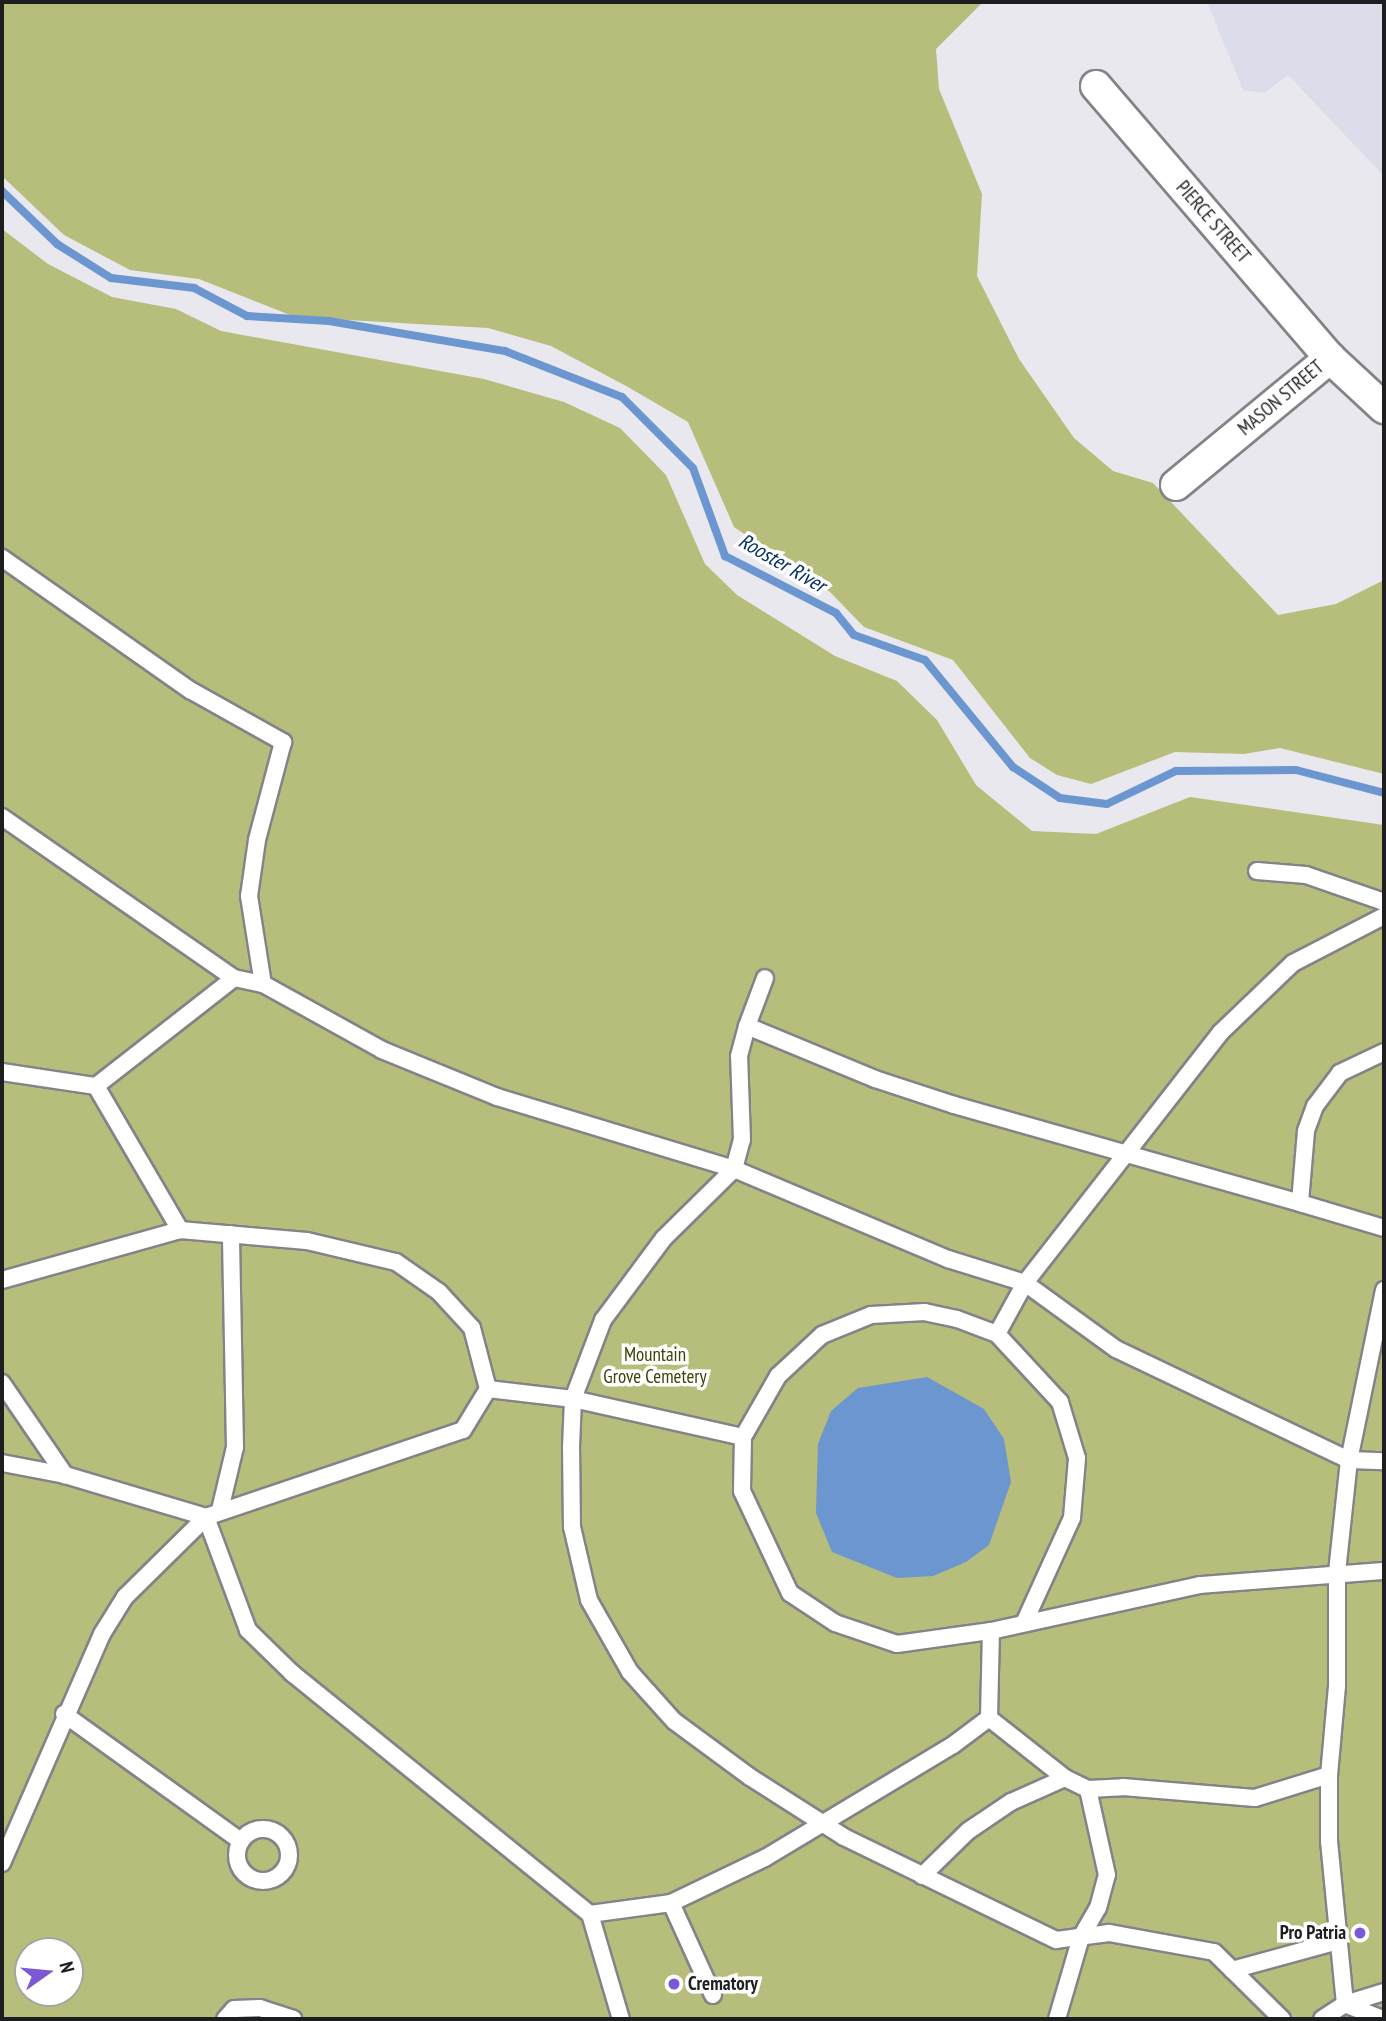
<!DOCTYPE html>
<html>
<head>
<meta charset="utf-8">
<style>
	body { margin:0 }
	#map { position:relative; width:1386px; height:2021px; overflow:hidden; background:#e8e8ee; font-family:"PT Sans Narrow",sans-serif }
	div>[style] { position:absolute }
	.built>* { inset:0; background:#dcddea }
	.green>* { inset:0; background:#b7bd7a }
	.water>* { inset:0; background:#6b96d0 }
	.stream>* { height:8px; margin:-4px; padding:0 4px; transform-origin:4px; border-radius:4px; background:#6b96d0 }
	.roads { filter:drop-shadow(2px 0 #838388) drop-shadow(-2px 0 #838388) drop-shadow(0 2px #838388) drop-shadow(0 -2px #838388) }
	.service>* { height:16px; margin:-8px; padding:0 8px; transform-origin:8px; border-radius:8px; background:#fff }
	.service>.ring { margin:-8px; padding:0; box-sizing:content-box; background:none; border:16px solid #fff; border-radius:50% }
	.minor>* { height:30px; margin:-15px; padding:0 15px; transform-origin:15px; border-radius:15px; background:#fff }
	.dots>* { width:19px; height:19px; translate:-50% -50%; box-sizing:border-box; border:4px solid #fff; border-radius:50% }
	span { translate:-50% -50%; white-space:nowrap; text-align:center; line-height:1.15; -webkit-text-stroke:7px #fff; paint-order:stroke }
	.street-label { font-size:19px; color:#1d1e20 }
	.park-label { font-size:19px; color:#3f4205 }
	.poi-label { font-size:19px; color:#1d1e20; font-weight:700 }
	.right { translate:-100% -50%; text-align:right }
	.left { translate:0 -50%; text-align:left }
	.water-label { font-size:21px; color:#053166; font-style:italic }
	.frame { position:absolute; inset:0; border:4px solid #1d1e20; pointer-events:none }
	.north { position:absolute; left:14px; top:1937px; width:70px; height:70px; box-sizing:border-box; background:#fff; border:2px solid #a5a5a6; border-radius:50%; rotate:75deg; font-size:19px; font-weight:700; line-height:28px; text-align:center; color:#1d1e20 }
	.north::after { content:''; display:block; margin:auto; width:24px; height:32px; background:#7c59d4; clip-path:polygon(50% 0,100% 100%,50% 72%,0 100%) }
</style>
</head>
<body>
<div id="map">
	<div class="built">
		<i style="clip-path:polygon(1207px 2px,1384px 2px,1384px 176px,1288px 75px,1265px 93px,1243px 90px)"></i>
	</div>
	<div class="green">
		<i style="clip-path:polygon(2px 2px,983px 2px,936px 49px,939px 89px,982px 194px,977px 276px,1019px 359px,1074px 438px,1113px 471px,1153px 483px,1278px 615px,1336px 604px,1384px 580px,1384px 774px,1280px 748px,1244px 754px,1175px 752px,1091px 784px,1057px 775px,1030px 758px,953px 660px,864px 627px,830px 592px,734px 527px,688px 422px,628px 387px,551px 346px,488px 328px,295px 317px,199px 279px,130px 270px,64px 235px,2px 176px)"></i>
		<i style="clip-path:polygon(evenodd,2px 229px,48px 264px,112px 297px,176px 309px,221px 331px,484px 379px,564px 402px,620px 428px,666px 475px,705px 564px,737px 595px,835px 656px,897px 681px,937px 720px,976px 785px,1032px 831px,1096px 834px,1190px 797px,1384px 825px,1384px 2019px,2px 2019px,2px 229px,28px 1951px,70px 1951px,70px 1993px,28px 1993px,28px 1951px)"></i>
	</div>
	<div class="water">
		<i style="clip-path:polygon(927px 1377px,984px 1409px,1004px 1439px,1011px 1482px,989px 1545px,966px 1562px,933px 1576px,897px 1578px,832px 1552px,816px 1513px,818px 1444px,831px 1411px,858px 1388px)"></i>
	</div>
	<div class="stream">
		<i style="left:2px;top:191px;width:76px;rotate:43.9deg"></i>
		<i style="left:57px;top:244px;width:64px;rotate:32.2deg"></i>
		<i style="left:111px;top:278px;width:84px;rotate:6.9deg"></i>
		<i style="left:194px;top:288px;width:60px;rotate:27.8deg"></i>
		<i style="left:247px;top:316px;width:82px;rotate:3.5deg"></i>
		<i style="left:329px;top:321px;width:179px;rotate:9.7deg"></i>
		<i style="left:505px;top:351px;width:126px;rotate:21.5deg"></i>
		<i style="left:622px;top:397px;width:100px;rotate:45deg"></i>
		<i style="left:693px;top:468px;width:94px;rotate:70deg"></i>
		<i style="left:725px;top:556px;width:125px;rotate:27.2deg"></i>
		<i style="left:836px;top:613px;width:28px;rotate:51deg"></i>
		<i style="left:854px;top:635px;width:75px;rotate:19.4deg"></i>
		<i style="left:925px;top:660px;width:139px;rotate:50.6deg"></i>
		<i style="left:1013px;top:767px;width:56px;rotate:33.4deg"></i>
		<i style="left:1060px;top:798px;width:47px;rotate:7.3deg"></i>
		<i style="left:1107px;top:804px;width:76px;rotate:-25.6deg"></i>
		<i style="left:1176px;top:771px;width:120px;rotate:-0.5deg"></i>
		<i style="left:1296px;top:770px;width:91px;rotate:14.6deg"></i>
	</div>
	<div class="roads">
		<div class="service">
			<i style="left:2px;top:558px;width:230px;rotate:35.1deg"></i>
			<i style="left:190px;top:690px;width:107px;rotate:29.2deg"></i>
			<i style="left:283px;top:742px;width:101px;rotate:104.9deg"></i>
			<i style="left:257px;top:840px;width:57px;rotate:98.1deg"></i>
			<i style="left:249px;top:896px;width:89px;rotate:81deg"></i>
			<i style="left:2px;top:817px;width:282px;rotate:34.8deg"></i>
			<i style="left:234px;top:978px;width:30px;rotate:12deg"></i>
			<i style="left:263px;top:984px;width:136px;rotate:29deg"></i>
			<i style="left:382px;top:1050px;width:124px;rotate:22.2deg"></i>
			<i style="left:497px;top:1097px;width:248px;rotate:16.9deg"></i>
			<i style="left:734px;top:1169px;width:232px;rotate:22.8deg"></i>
			<i style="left:948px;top:1259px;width:81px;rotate:17.3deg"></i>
			<i style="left:1025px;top:1283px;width:58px;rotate:118.8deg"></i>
			<i style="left:1257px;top:871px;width:49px;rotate:4.7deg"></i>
			<i style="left:1306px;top:875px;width:83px;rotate:19.1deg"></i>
			<i style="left:1384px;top:916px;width:102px;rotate:152.7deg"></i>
			<i style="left:1293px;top:963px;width:100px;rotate:136.2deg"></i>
			<i style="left:1221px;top:1032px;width:318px;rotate:128deg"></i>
			<i style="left:1025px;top:1283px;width:112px;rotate:36deg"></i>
			<i style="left:1116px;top:1349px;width:258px;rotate:25.5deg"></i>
			<i style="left:1349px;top:1460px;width:35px;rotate:2deg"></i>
			<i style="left:747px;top:1026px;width:51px;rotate:-69.4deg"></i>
			<i style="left:1384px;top:1052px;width:49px;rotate:154.5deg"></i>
			<i style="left:1340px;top:1073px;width:41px;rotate:127.1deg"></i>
			<i style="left:1315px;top:1106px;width:27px;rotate:110deg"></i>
			<i style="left:1306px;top:1131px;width:72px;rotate:94.8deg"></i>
			<i style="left:1300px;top:1203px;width:88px;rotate:16.6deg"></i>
			<i style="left:2px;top:1072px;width:95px;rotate:8.5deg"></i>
			<i style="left:96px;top:1086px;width:175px;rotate:-38deg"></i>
			<i style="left:96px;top:1086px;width:167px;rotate:59.7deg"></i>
			<i style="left:2px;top:1280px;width:185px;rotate:-15.7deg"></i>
			<i style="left:180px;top:1230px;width:127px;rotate:5deg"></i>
			<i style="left:307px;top:1241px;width:91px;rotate:13.3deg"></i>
			<i style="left:396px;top:1262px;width:52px;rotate:34.9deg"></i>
			<i style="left:439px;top:1292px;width:49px;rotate:47.5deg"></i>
			<i style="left:472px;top:1328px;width:63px;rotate:75.3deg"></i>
			<i style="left:488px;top:1389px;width:48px;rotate:121.4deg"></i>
			<i style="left:463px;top:1430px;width:271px;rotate:161.3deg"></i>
			<i style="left:206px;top:1517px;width:147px;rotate:-163.4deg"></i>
			<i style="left:65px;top:1475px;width:64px;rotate:-169.2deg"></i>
			<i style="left:1384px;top:1290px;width:174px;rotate:101.6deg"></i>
			<i style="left:1349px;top:1460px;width:113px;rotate:96.1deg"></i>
			<i style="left:1337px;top:1572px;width:114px;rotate:90deg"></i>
			<i style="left:1337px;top:1686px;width:89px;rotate:95.1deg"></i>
			<i style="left:1329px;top:1775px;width:66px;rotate:90deg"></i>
			<i style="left:1329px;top:1841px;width:164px;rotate:84.4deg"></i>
			<i style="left:1345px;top:2004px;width:41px;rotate:-17.1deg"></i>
			<i style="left:2px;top:1383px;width:112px;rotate:55.6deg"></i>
			<i style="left:488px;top:1389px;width:86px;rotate:6.7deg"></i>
			<i style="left:573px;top:1399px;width:174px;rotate:12.6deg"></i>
			<i style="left:220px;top:1510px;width:65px;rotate:-76.6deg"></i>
			<i style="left:235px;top:1447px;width:213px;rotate:-91.1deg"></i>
			<i style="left:1025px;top:1621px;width:113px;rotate:-65.5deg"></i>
			<i style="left:1072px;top:1518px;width:60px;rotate:-85.2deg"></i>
			<i style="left:1077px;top:1458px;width:59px;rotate:-106.9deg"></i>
			<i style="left:1060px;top:1402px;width:93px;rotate:-132.8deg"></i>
			<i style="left:997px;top:1334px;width:43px;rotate:-159.4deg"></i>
			<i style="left:957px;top:1319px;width:33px;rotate:-168deg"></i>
			<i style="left:925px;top:1312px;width:54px;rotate:176.8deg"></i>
			<i style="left:871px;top:1315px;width:53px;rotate:157.8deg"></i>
			<i style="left:822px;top:1335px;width:60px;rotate:137deg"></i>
			<i style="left:778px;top:1376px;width:70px;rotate:119.8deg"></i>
			<i style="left:743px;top:1437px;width:54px;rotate:91.1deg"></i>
			<i style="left:742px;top:1491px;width:113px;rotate:64.8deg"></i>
			<i style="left:790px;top:1593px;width:54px;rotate:33.7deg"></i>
			<i style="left:835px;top:1623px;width:65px;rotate:18.7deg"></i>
			<i style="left:897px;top:1644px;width:95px;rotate:-7.9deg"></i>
			<i style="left:991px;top:1631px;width:214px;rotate:-12.4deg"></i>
			<i style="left:1200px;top:1585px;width:185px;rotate:-4.4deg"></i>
			<i style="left:64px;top:1714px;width:218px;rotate:35.7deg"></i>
			<i style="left:989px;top:1718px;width:97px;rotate:38.3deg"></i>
			<i style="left:1065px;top:1778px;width:25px;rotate:26deg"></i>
			<i style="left:1088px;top:1789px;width:35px;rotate:-3deg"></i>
			<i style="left:1123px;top:1787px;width:132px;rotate:4.8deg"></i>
			<i style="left:1255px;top:1798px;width:77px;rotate:-17.3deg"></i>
			<i class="ring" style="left:237px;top:1829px;width:36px;height:36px"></i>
			<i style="left:2px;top:1863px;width:250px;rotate:-66.4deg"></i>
			<i style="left:102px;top:1634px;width:44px;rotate:-58.1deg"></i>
			<i style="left:125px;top:1597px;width:114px;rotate:-44.6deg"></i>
			<i style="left:206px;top:1517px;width:121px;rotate:69.6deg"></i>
			<i style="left:248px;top:1630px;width:62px;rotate:44.3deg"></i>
			<i style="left:292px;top:1673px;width:383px;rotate:39deg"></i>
			<i style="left:590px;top:1914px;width:109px;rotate:73.6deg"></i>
			<i style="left:922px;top:1876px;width:64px;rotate:-44.4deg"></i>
			<i style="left:968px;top:1831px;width:52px;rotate:-34deg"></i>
			<i style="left:1011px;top:1802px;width:59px;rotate:-24deg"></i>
			<i style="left:671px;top:1903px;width:101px;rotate:65.5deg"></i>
			<i style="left:590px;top:1914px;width:82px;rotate:-7.7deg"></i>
			<i style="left:671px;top:1903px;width:104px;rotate:-25.6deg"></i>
			<i style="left:765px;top:1858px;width:219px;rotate:-31deg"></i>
			<i style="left:953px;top:1745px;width:45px;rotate:-36.9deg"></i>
			<i style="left:989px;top:1718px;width:87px;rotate:-88.7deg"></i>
			<i style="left:1232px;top:1970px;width:110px;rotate:-15.3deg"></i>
			<i style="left:225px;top:2019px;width:13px;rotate:-48deg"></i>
			<i style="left:234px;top:2009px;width:26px;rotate:-2deg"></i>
			<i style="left:260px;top:2008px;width:35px;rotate:18deg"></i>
			<i style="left:1057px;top:2019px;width:85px;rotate:-73.7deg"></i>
			<i style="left:1081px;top:1937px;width:34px;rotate:-60deg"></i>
			<i style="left:1098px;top:1908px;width:34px;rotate:-75deg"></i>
			<i style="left:1107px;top:1875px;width:88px;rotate:-102.5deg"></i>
			<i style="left:1282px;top:2019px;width:95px;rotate:-135.4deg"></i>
			<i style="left:1214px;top:1952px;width:107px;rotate:-169.7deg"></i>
			<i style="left:1109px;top:1933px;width:53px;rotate:172.5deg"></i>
			<i style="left:1056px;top:1940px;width:236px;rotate:-154.1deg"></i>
			<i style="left:844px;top:1837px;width:112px;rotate:-147.4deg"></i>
			<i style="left:750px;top:1777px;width:94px;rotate:-143.6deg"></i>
			<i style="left:674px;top:1721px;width:66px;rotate:-131.9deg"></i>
			<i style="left:630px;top:1672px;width:83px;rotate:-119.7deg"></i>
			<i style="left:589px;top:1600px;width:75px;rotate:-103.1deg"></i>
			<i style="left:572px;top:1527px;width:80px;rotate:-90.7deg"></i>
			<i style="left:571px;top:1447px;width:48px;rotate:-87.6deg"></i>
			<i style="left:573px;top:1399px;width:85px;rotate:-69.2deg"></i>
			<i style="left:603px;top:1320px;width:102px;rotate:-53.4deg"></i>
			<i style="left:664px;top:1238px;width:98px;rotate:-44.6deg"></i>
			<i style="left:734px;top:1169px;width:30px;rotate:-75deg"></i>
			<i style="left:742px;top:1140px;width:84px;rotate:-92deg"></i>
			<i style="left:739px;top:1056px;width:31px;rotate:-75deg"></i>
			<i style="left:747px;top:1026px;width:139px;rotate:22.5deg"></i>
			<i style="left:875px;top:1079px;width:83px;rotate:18.2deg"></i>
			<i style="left:954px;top:1105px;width:360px;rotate:15.8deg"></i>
			<i style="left:1322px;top:2019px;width:27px;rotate:-33deg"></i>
			<i style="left:1345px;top:2004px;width:40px;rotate:22deg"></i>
		</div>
		<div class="minor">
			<i style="left:1096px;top:86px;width:359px;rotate:49.3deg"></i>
			<i style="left:1176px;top:485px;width:200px;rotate:-39.5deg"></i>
			<i style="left:1330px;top:358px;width:74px;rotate:42.8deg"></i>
		</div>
	</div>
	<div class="dots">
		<i style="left:1360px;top:1933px;background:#7c59d4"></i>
		<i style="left:674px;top:1984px;background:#7c59d4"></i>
	</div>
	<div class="street-label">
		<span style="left:1213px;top:222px;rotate:49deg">PIERCE STREET</span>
		<span style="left:1281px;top:398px;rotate:-40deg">MASON STREET</span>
	</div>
	<div class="park-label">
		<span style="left:655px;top:1366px">Mountain<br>Grove Cemetery</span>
	</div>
	<div class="poi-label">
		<span class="right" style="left:1346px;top:1933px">Pro Patria</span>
		<span class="left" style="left:688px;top:1984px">Crematory</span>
	</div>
	<div class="water-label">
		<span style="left:782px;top:563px;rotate:30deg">Rooster River</span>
	</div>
	<div class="frame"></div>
	<div class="north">N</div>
</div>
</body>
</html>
